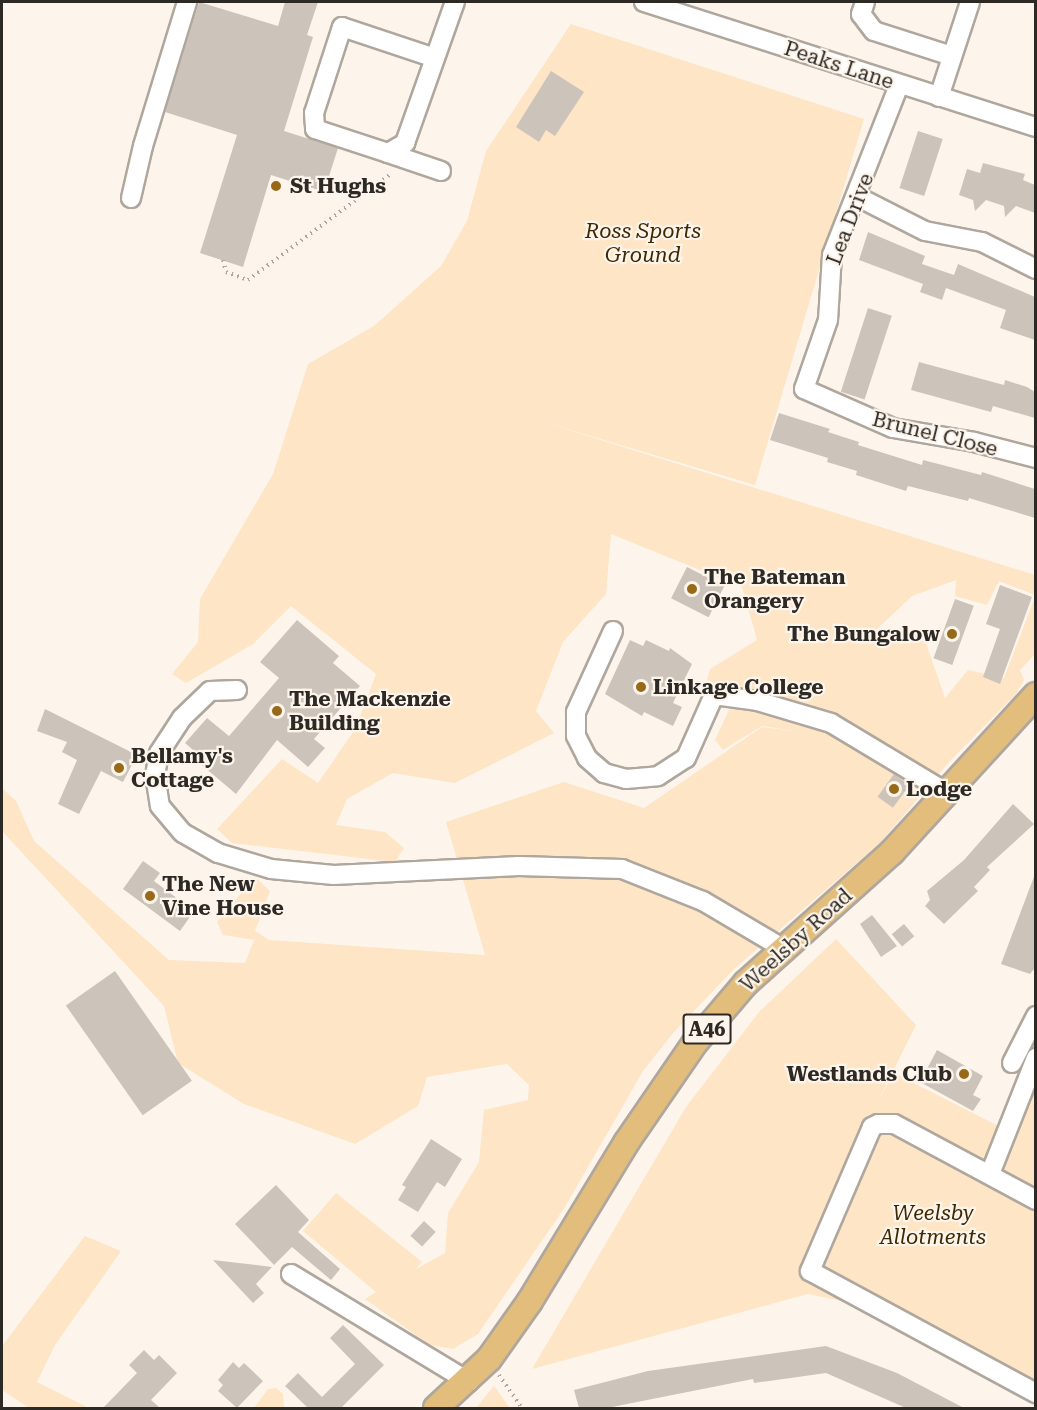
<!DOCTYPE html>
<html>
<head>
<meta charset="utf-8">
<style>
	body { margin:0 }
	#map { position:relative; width:1037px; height:1410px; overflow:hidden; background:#fdf5eb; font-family:"Roboto Serif",serif }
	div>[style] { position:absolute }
	.green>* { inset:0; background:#fde5c5 }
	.building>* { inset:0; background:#ccc4ba; transform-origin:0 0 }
	.path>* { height:4px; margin-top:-2px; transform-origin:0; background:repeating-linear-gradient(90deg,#aca69e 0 1.5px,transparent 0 6px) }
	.roads { filter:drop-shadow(2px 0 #afa79d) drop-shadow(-2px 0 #afa79d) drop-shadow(0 2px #afa79d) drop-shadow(0 -2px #afa79d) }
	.minor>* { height:18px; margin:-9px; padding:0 9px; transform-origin:9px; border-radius:9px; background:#fff }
	.major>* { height:24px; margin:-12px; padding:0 12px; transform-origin:12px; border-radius:12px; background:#e2bd7c }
	.dots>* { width:16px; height:16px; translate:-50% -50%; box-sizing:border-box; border:3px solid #fdf5eb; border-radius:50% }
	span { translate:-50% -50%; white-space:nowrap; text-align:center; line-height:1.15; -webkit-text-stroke:4.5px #fdf5eb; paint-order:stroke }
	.shield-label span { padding:2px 4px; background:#fdf5eb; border:2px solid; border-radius:4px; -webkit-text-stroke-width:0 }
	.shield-label { font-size:20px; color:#2d2a26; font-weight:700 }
	.street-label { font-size:21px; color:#2d2a26 }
	.poi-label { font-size:21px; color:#2d2a26; font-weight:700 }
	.left { translate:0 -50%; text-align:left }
	.right { translate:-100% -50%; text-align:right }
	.park-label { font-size:21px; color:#3f2904; font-style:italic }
	.frame { position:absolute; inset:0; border:3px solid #2d2a26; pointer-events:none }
</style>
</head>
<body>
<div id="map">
	<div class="green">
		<i style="clip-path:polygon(571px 24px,864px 119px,755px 485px,540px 421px,1035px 575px,1035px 595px,999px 581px,987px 605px,955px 596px,956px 580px,912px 596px,876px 630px,901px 628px,926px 643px,945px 698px,968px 670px,1004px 678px,1035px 597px,1035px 654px,1020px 670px,1024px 680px,1016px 694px,950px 761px,880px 843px,734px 969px,674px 1032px,643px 1071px,565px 1207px,478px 1334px,453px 1349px,430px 1345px,365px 1299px,376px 1292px,303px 1231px,336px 1193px,422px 1262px,416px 1269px,445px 1253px,448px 1213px,479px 1162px,484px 1110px,528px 1100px,529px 1085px,507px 1064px,427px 1077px,418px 1106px,355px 1144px,244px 1104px,178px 1063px,164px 1006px,2px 831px,2px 788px,16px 801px,34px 841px,169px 960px,245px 963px,254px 940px,223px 935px,217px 922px,255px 877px,270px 891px,255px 931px,269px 940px,485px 955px,446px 822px,564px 782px,644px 808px,762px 727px,803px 732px,762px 726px,723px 750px,715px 740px,729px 710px,750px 705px,705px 686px,710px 669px,757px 640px,742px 587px,611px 534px,606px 594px,563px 642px,536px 711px,554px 733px,455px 783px,393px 773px,347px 799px,336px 825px,385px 832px,404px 848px,395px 862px,232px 843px,217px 829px,282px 759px,318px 783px,356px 728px,376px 674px,291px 606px,253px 644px,186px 683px,172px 674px,198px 642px,200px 599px,273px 474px,308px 364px,374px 326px,441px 266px,467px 221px,486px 151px)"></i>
		<i style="clip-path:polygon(836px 939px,916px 1025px,878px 1101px,894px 1073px,1012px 1133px,1035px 1073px,1035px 1397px,870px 1307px,808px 1294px,532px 1369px,686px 1107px,759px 1012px)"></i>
		<i style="clip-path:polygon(85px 1236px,121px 1251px,55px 1345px,37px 1382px,89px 1408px,29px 1408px,2px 1390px,2px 1346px)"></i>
		<i style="clip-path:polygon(494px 1386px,510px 1408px,476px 1408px)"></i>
		<i style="clip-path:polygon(276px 1388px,283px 1394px,284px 1408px,254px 1408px,268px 1389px)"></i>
	</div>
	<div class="building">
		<i style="clip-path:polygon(199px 2px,278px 26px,285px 2px,318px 2px,307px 35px,313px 37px,284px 131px,338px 148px,324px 192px,271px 175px,243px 267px,200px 253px,237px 135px,165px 112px)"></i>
		<i style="clip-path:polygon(551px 71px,584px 92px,555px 136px,546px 130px,539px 142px,516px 127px)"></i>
		<i style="left:918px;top:131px;width:26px;height:60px;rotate:18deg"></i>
		<i style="clip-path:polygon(983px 163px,1025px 174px,1023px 180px,1035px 185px,1035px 213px,1016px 206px,1005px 217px,1004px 206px,986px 200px,975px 211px,973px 200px,959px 195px,967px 169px,980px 173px)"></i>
		<i style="clip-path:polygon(868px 232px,925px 256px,922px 264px,954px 275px,958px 264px,1035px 297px,1035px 340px,1000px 328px,1006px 310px,946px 288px,942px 300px,920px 292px,923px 284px,859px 260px)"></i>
		<i style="left:868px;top:308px;width:25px;height:88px;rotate:18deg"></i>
		<i style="clip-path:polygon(919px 362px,1004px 385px,1005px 380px,1027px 387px,1035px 392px,1035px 418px,993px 406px,991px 412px,911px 390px)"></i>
		<i style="clip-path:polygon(779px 413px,830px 429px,828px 432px,859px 442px,858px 445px,922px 465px,923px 460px,981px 475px,982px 472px,1035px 489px,1035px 518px,969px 498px,968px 501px,908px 486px,906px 491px,856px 475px,857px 471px,827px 462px,828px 458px,770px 440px)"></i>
		<i style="left:687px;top:567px;width:42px;height:35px;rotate:27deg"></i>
		<i style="clip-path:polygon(1000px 585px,1032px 597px,1000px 684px,983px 677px,1000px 629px,986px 624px)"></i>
		<i style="left:955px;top:599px;width:20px;height:63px;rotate:20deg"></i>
		<i style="clip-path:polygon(297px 620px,339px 656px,333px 663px,360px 686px,314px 739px,325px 748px,308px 767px,277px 740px,236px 794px,197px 761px,201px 757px,185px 743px,207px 718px,229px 736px,279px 678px,260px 662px)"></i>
		<i style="clip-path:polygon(630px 640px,643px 646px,646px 640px,669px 651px,670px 648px,692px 664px,673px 703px,682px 707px,673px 726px,644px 712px,642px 716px,605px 694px)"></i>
		<i style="clip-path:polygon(45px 709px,137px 755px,123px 782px,101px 771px,79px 814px,58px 804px,77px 760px,62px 752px,67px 742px,37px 731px)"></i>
		<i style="left:894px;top:774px;width:19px;height:28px;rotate:36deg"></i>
		<i style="clip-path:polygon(1013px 804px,1034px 824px,987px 867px,990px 870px,974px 887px,978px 891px,944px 924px,925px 906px,930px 900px,927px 891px,964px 860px)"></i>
		<i style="clip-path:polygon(143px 861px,160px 873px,154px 881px,194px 911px,180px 931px,123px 889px)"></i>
		<i style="clip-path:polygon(1035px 874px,1035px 968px,1030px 974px,1001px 964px)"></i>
		<i style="clip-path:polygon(872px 915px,897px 946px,881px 957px,860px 924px)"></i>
		<i style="left:904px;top:924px;width:16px;height:16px;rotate:50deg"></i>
		<i style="left:115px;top:971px;width:134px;height:60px;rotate:55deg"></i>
		<i style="clip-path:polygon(937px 1050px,983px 1076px,973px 1095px,981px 1099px,973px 1111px,920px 1082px)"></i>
		<i style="clip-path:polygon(431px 1139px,462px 1159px,445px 1187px,437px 1182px,418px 1212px,398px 1200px,406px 1187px,402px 1185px)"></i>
		<i style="clip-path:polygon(276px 1185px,309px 1220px,298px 1232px,340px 1269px,331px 1280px,292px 1247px,274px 1265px,235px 1224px)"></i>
		<i style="left:424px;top:1221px;width:16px;height:20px;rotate:43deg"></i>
		<i style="clip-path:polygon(213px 1260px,272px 1267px,256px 1284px,264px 1293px,253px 1303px)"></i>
		<i style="clip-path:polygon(343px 1325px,384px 1365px,341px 1408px,308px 1408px,285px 1386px,298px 1373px,322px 1397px,355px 1364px,330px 1338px)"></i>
		<i style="clip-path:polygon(826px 1346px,897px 1373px,964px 1408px,906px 1408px,826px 1373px,754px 1383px,753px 1379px,607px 1408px,579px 1408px,574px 1390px,648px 1371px)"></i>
		<i style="clip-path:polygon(144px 1350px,154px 1360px,159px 1355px,177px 1373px,151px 1400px,160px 1408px,103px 1408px,137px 1373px,129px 1365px)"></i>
		<i style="clip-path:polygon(233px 1362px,239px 1368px,244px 1363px,263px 1381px,237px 1408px,218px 1391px,223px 1385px,218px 1380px)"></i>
	</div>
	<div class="path">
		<i style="left:223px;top:260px;width:12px;rotate:76deg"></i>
		<i style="left:226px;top:272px;width:23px;rotate:20deg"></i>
		<i style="left:248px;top:280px;width:179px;rotate:-36.6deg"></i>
		<i style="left:499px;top:1375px;width:40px;rotate:55.1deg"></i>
	</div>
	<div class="roads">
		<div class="minor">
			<i style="left:644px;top:2px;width:411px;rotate:17.7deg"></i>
			<i style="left:865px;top:2px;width:13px;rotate:108deg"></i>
			<i style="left:861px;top:14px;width:21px;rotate:53deg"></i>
			<i style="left:874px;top:31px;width:82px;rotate:17.8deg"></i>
			<i style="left:435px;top:58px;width:98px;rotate:-161.6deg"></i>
			<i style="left:342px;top:27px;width:90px;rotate:108deg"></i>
			<i style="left:314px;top:113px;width:16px;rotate:86deg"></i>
			<i style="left:315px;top:129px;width:77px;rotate:18.2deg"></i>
			<i style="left:388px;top:153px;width:20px;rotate:-30deg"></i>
			<i style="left:405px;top:143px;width:150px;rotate:-70.5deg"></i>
			<i style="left:899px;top:85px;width:183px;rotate:111.5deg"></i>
			<i style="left:832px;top:255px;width:65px;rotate:93.5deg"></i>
			<i style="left:828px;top:320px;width:73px;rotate:109.2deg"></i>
			<i style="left:804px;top:389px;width:97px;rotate:23.7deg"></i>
			<i style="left:893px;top:428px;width:82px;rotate:9.8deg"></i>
			<i style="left:974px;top:442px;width:64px;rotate:14.5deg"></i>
			<i style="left:939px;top:97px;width:100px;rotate:-71.9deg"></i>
			<i style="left:388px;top:153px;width:56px;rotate:18.8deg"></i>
			<i style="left:858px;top:197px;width:75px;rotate:26.9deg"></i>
			<i style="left:925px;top:231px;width:58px;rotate:10.9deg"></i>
			<i style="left:982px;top:242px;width:60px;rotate:26.6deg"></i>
			<i style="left:131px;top:198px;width:53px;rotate:-77deg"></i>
			<i style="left:143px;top:146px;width:151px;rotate:-73deg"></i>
			<i style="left:613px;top:631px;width:89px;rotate:114.6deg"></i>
			<i style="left:576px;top:712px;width:24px;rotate:90deg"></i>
			<i style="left:576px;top:736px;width:25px;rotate:63deg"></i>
			<i style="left:587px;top:758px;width:23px;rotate:41deg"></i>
			<i style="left:604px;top:773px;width:23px;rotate:15deg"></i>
			<i style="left:626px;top:779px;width:32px;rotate:-5deg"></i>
			<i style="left:658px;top:776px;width:33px;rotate:-33deg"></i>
			<i style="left:686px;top:758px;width:69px;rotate:-66deg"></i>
			<i style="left:714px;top:695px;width:43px;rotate:7.9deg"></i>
			<i style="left:757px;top:701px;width:77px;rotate:16.6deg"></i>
			<i style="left:831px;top:723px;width:134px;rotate:31deg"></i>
			<i style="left:237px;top:690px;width:27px;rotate:178deg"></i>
			<i style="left:210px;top:691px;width:39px;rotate:136deg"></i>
			<i style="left:182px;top:718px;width:42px;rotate:123.3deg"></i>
			<i style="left:159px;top:753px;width:22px;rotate:100deg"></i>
			<i style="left:155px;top:775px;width:31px;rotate:81deg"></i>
			<i style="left:160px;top:806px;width:35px;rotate:50deg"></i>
			<i style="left:183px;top:833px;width:40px;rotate:29.7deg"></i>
			<i style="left:218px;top:853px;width:55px;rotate:16.8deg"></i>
			<i style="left:271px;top:869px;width:63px;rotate:5.4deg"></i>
			<i style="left:334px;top:875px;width:185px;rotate:-2.8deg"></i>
			<i style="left:519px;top:866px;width:103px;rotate:1.7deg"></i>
			<i style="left:622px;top:869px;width:87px;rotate:21.6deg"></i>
			<i style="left:703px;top:901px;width:96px;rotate:30.6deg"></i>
			<i style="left:1012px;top:1063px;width:53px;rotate:-62.9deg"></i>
			<i style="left:990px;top:1174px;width:125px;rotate:-68.4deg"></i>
			<i style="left:1036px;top:1200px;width:161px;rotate:-151.8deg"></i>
			<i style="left:894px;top:1124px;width:16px;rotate:180deg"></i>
			<i style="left:878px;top:1124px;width:7px;rotate:153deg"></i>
			<i style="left:872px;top:1127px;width:157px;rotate:113.3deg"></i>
			<i style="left:810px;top:1271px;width:257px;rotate:28.4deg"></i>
			<i style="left:291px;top:1274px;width:208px;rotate:31.2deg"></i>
		</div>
		<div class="major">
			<i style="left:436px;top:1408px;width:72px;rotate:-42.8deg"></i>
			<i style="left:489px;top:1359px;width:71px;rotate:-54.7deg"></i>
			<i style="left:530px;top:1301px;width:185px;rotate:-58.7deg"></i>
			<i style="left:626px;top:1143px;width:120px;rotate:-55.5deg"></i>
			<i style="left:694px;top:1044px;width:80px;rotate:-49.6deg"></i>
			<i style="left:746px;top:983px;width:196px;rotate:-41.9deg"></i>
			<i style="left:892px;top:852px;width:213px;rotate:-47.5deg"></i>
		</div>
	</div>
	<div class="dots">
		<i style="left:276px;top:186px;background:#976918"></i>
		<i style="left:692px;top:589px;background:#976918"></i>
		<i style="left:952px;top:634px;background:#976918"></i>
		<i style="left:641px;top:687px;background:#976918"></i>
		<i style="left:277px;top:711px;background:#976918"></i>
		<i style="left:119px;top:768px;background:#976918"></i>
		<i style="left:894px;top:789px;background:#976918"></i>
		<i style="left:150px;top:896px;background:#976918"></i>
		<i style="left:964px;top:1074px;background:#976918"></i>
	</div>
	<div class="shield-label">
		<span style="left:707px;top:1029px">A46</span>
	</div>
	<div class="street-label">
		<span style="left:839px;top:65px;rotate:18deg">Peaks Lane</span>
		<span style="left:850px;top:219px;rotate:-69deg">Lea Drive</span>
		<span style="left:935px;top:434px;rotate:14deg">Brunel Close</span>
		<span style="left:796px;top:940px;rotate:-42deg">Weelsby Road</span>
	</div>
	<div class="poi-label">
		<span class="left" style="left:290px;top:186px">St Hughs</span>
		<span class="left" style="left:704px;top:589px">The Bateman<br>Orangery</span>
		<span class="right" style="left:940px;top:634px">The Bungalow</span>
		<span class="left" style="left:653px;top:687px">Linkage College</span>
		<span class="left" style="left:289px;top:711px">The Mackenzie<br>Building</span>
		<span class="left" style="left:131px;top:768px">Bellamy's<br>Cottage</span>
		<span class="left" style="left:906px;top:789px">Lodge</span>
		<span class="left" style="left:162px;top:896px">The New<br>Vine House</span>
		<span class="right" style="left:952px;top:1074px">Westlands Club</span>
	</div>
	<div class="park-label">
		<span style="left:643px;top:243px">Ross Sports<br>Ground</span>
		<span style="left:933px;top:1225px">Weelsby<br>Allotments</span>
	</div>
	<div class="frame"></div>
</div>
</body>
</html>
